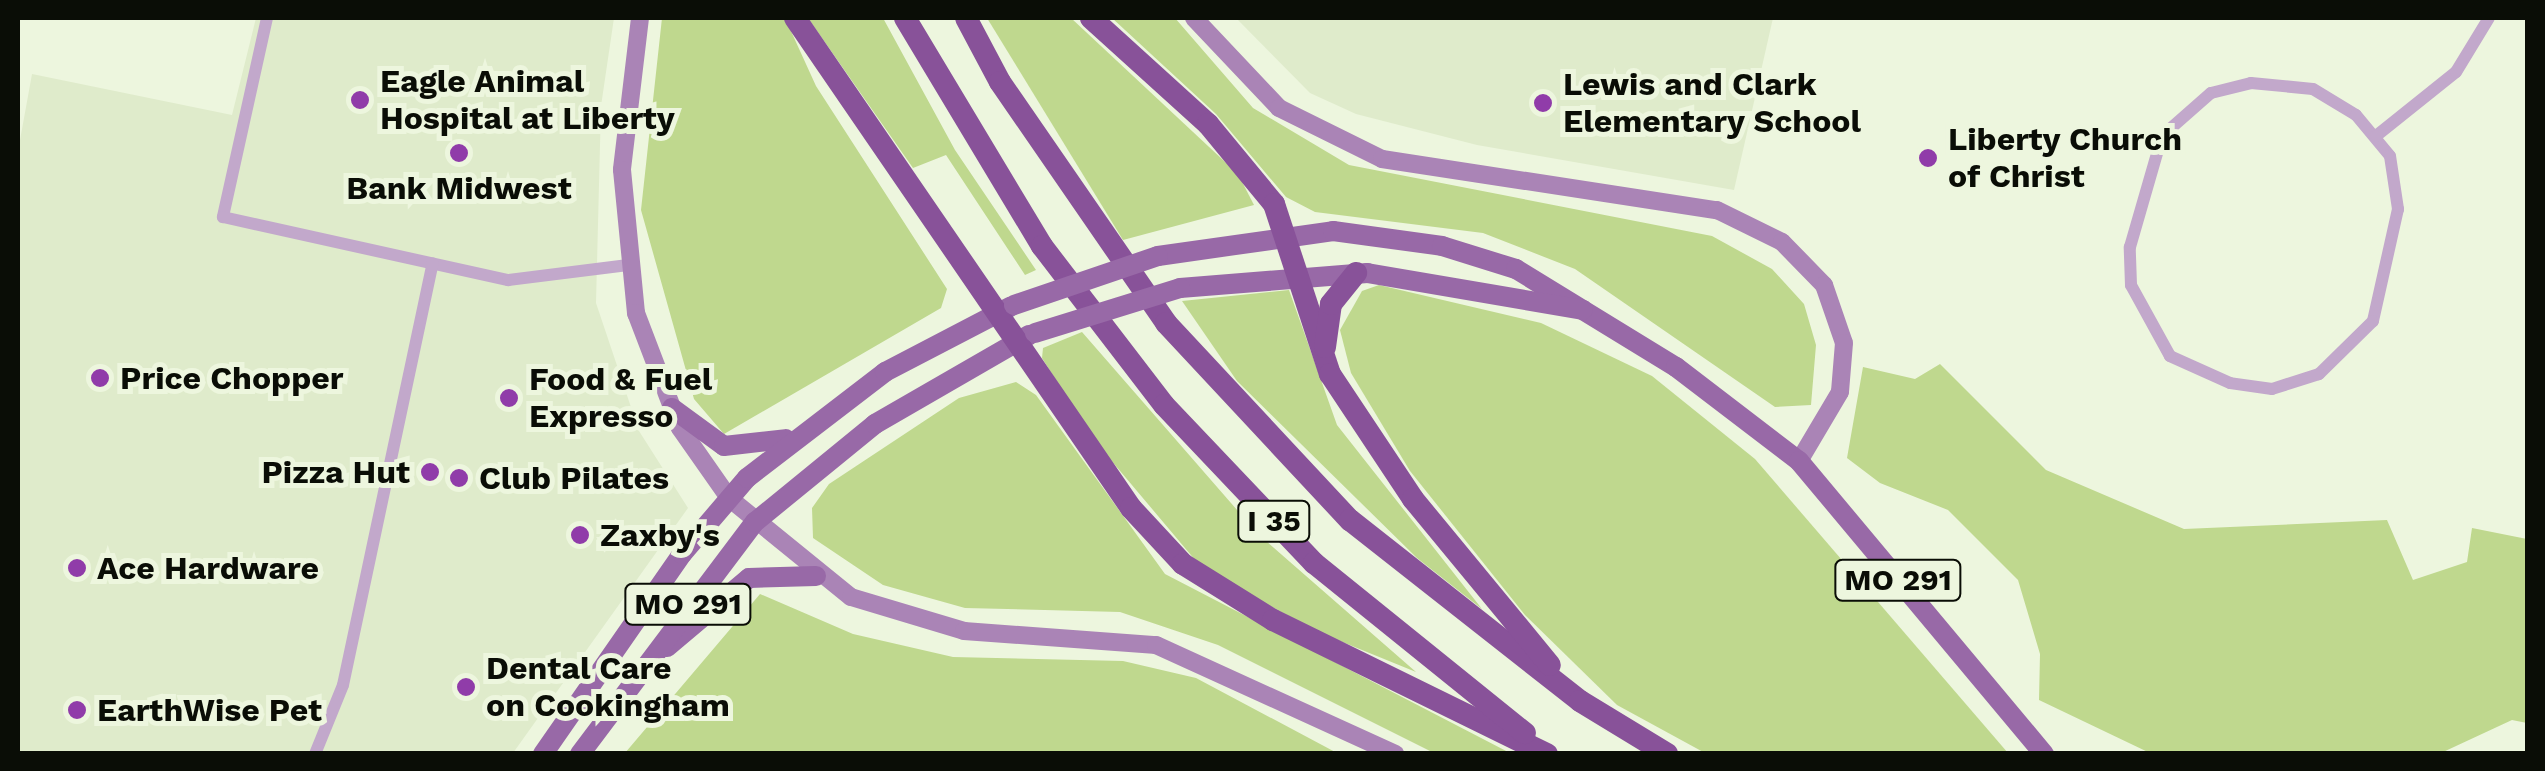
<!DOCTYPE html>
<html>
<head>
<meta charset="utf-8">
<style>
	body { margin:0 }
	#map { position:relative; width:2545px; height:771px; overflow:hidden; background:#edf6de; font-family:"Work Sans",sans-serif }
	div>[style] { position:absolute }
	.built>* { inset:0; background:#dfebcb }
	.green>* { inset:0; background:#bfd88e }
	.street>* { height:12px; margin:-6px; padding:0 6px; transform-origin:6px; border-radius:6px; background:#c2a8cb }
	.secondary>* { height:18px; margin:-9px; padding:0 9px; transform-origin:9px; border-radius:9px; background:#aa84b6 }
	.primary>* { height:20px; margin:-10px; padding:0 10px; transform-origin:10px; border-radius:10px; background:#9869a7 }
	.highway>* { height:22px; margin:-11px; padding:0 11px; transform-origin:11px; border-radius:11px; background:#885299 }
	.primary-bridge>* { height:20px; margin:-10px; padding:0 10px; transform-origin:10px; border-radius:10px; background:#9869a7 }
	.dots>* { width:28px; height:28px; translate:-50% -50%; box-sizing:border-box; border:5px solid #edf6de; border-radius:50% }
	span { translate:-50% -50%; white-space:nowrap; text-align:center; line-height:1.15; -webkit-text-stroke:10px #edf6de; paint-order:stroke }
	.shield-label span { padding:2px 8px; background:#edf6de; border:2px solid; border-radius:8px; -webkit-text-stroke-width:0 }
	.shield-label { font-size:30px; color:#0a0d06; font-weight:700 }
	.poi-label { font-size:32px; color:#0a0d06; font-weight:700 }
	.left { translate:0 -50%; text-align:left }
	.right { translate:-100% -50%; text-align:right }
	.frame { position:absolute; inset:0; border:20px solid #0a0d06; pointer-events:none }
</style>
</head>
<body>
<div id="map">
	<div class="built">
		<i style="clip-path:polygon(256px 18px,614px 18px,601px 106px,596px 303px,639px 431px,688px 508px,513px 753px,18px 754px,18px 151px,32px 74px,232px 115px)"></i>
		<i style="clip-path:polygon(1236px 18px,1773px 18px,1734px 190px,1477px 145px,1356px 114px,1310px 93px)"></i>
	</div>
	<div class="green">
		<i style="clip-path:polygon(662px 18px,785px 18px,816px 86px,947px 289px,941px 308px,724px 434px,694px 399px,641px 210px)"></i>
		<i style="clip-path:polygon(808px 18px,883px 18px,955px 150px,1036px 270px,1025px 275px,946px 155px,913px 168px)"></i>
		<i style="clip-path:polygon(987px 18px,1071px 18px,1238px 174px,1254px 205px,1123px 240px)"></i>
		<i style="clip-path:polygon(1112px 18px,1175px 18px,1253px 108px,1349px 165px,1712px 236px,1772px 269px,1804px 304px,1816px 345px,1811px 405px,1775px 407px,1575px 269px,1483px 233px,1315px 212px,1286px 197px,1216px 114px)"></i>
		<i style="clip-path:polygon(1379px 285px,1541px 323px,1652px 376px,1755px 459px,2008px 753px,1705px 753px,1617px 705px,1525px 615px,1410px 471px,1351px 373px,1340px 330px,1362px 291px)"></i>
		<i style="clip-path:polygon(1289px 290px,1337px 425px,1482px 609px,1417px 558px,1237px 381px,1182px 301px)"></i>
		<i style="clip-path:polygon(1082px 332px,1258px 534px,1416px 672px,1313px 630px,1201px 567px,1094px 440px,1042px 358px,1043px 348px)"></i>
		<i style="clip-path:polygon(1940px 364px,2046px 470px,2184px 529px,2387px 520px,2413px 580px,2467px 562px,2472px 528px,2527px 539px,2527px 723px,2512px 720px,2441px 753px,2152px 754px,2039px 700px,2040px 654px,2018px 580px,1948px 510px,1880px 483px,1847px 458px,1863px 367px,1915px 379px)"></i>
		<i style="clip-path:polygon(1016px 382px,1036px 395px,1165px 574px,1510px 753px,1434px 753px,1218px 645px,1120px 612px,965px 608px,883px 585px,813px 538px,812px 508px,829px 484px,959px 398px)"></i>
		<i style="clip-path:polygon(760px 594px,853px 634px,953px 657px,1123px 661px,1196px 678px,1337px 753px,625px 753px)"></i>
	</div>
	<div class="street">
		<i style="left:267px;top:18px;width:204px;rotate:102.5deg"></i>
		<i style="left:223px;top:217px;width:292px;rotate:12.5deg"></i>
		<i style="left:508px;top:280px;width:121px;rotate:-7.1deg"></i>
		<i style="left:2251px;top:83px;width:62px;rotate:5.5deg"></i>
		<i style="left:2313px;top:89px;width:50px;rotate:31.2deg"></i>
		<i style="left:2356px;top:115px;width:53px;rotate:50.3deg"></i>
		<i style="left:2390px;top:156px;width:54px;rotate:81.4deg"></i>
		<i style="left:2398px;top:209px;width:115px;rotate:102.6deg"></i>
		<i style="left:2373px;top:321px;width:76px;rotate:135.5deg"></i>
		<i style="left:2319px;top:374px;width:49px;rotate:162.3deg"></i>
		<i style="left:2272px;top:389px;width:42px;rotate:-171.9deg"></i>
		<i style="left:2230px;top:383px;width:66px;rotate:-155.8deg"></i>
		<i style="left:2170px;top:356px;width:81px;rotate:-118.8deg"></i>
		<i style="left:2131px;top:285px;width:38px;rotate:-92deg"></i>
		<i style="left:2130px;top:247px;width:116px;rotate:-73.9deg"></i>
		<i style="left:2162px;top:136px;width:65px;rotate:-41.3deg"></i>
		<i style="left:2211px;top:93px;width:41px;rotate:-14deg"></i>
		<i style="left:2376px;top:136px;width:102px;rotate:-38.7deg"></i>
		<i style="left:2456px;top:72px;width:63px;rotate:-58.6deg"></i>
		<i style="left:315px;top:754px;width:74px;rotate:-67.9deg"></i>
		<i style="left:343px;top:685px;width:431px;rotate:-78deg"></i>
	</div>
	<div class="secondary">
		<i style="left:640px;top:18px;width:153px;rotate:96.8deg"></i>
		<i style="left:622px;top:170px;width:144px;rotate:84.4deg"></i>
		<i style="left:636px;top:313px;width:123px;rotate:69.1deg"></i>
		<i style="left:680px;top:428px;width:85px;rotate:55deg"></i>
		<i style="left:729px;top:498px;width:157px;rotate:39.1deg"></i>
		<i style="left:851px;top:597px;width:118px;rotate:16.7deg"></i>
		<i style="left:964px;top:631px;width:193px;rotate:4.2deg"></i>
		<i style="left:1156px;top:645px;width:263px;rotate:24.5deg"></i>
		<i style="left:1194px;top:18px;width:124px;rotate:46.6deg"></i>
		<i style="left:1279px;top:108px;width:115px;rotate:26.3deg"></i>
		<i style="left:1382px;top:159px;width:339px;rotate:8.7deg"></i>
		<i style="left:1717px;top:210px;width:72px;rotate:26.2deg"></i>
		<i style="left:1782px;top:242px;width:60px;rotate:45.7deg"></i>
		<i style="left:1824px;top:285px;width:61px;rotate:71deg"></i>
		<i style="left:1844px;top:343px;width:49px;rotate:94.7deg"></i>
		<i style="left:1840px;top:392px;width:80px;rotate:120.7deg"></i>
	</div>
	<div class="primary">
		<i style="left:1158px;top:256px;width:177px;rotate:-8.1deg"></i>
		<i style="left:1333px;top:231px;width:110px;rotate:7.8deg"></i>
		<i style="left:1442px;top:246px;width:77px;rotate:17.3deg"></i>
		<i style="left:1516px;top:269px;width:188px;rotate:31.5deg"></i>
		<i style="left:1676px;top:367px;width:155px;rotate:37.4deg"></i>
		<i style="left:1799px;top:461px;width:382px;rotate:50.1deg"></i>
		<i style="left:1180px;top:288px;width:188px;rotate:-4.6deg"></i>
		<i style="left:1367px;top:273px;width:219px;rotate:9.7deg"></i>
		<i style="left:672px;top:408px;width:64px;rotate:36.2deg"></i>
		<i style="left:724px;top:446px;width:62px;rotate:-6.4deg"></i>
		<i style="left:667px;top:647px;width:107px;rotate:-40.1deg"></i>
		<i style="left:749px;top:578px;width:67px;rotate:-1.7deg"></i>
		<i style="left:543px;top:754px;width:244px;rotate:-55.2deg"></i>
		<i style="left:682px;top:554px;width:100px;rotate:-49.5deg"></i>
		<i style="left:747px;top:478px;width:174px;rotate:-37.5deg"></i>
		<i style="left:885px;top:372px;width:141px;rotate:-27.5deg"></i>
		<i style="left:580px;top:754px;width:291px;rotate:-53deg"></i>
		<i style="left:755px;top:522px;width:155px;rotate:-39.2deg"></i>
		<i style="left:875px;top:424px;width:178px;rotate:-30deg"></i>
	</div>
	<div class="highway">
		<i style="left:795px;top:18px;width:594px;rotate:55.56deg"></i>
		<i style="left:1131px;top:508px;width:76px;rotate:47.1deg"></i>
		<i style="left:1183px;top:564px;width:106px;rotate:31.9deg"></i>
		<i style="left:1273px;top:620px;width:305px;rotate:26.1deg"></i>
		<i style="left:905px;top:18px;width:266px;rotate:59deg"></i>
		<i style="left:1042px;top:246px;width:200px;rotate:52.5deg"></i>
		<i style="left:1164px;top:405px;width:218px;rotate:46.5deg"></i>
		<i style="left:1314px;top:563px;width:271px;rotate:38.9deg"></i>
		<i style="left:966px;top:18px;width:72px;rotate:62deg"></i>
		<i style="left:1000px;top:82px;width:293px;rotate:55.4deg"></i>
		<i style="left:1166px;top:323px;width:270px;rotate:47deg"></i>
		<i style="left:1350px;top:520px;width:293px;rotate:38.2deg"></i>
		<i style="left:1580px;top:701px;width:102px;rotate:31.3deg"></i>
		<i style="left:1091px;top:18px;width:158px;rotate:42.2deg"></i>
		<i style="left:1208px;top:124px;width:104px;rotate:50.5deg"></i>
		<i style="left:1274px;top:204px;width:179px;rotate:71.8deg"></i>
		<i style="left:1330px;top:374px;width:150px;rotate:56.4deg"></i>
		<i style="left:1413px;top:499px;width:215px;rotate:50.5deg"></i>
		<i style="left:1325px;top:347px;width:43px;rotate:-82.1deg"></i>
		<i style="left:1331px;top:304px;width:40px;rotate:-51deg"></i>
	</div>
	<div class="primary-bridge">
		<i style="left:1014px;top:305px;width:152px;rotate:-18.8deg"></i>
		<i style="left:1035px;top:333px;width:152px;rotate:-17.2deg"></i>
	</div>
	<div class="dots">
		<i style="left:360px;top:100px;background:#903ca9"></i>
		<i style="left:1543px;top:103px;background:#903ca9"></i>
		<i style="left:459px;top:153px;background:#903ca9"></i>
		<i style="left:1928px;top:158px;background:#903ca9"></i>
		<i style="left:100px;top:378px;background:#903ca9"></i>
		<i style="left:509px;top:398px;background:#903ca9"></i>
		<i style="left:430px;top:472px;background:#903ca9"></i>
		<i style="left:459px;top:478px;background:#903ca9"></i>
		<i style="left:580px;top:535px;background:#903ca9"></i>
		<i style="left:77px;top:568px;background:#903ca9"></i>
		<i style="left:466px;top:687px;background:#903ca9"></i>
		<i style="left:77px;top:710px;background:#903ca9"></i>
	</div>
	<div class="shield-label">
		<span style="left:1274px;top:521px">I 35</span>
		<span style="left:1898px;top:580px">MO 291</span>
		<span style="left:688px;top:604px">MO 291</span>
	</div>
	<div class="poi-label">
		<span class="left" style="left:380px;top:100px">Eagle Animal<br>Hospital at Liberty</span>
		<span class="left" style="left:1563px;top:103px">Lewis and Clark<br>Elementary School</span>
		<span class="left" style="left:1948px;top:158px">Liberty Church<br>of Christ</span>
		<span style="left:459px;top:188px">Bank Midwest</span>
		<span class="left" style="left:120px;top:378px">Price Chopper</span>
		<span class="left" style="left:529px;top:398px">Food &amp; Fuel<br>Expresso</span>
		<span class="right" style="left:410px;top:472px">Pizza Hut</span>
		<span class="left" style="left:479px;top:478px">Club Pilates</span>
		<span class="left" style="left:600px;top:535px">Zaxby's</span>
		<span class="left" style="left:97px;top:568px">Ace Hardware</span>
		<span class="left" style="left:486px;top:687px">Dental Care<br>on Cookingham</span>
		<span class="left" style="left:97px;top:710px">EarthWise Pet</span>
	</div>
	<div class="frame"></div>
</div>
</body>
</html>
